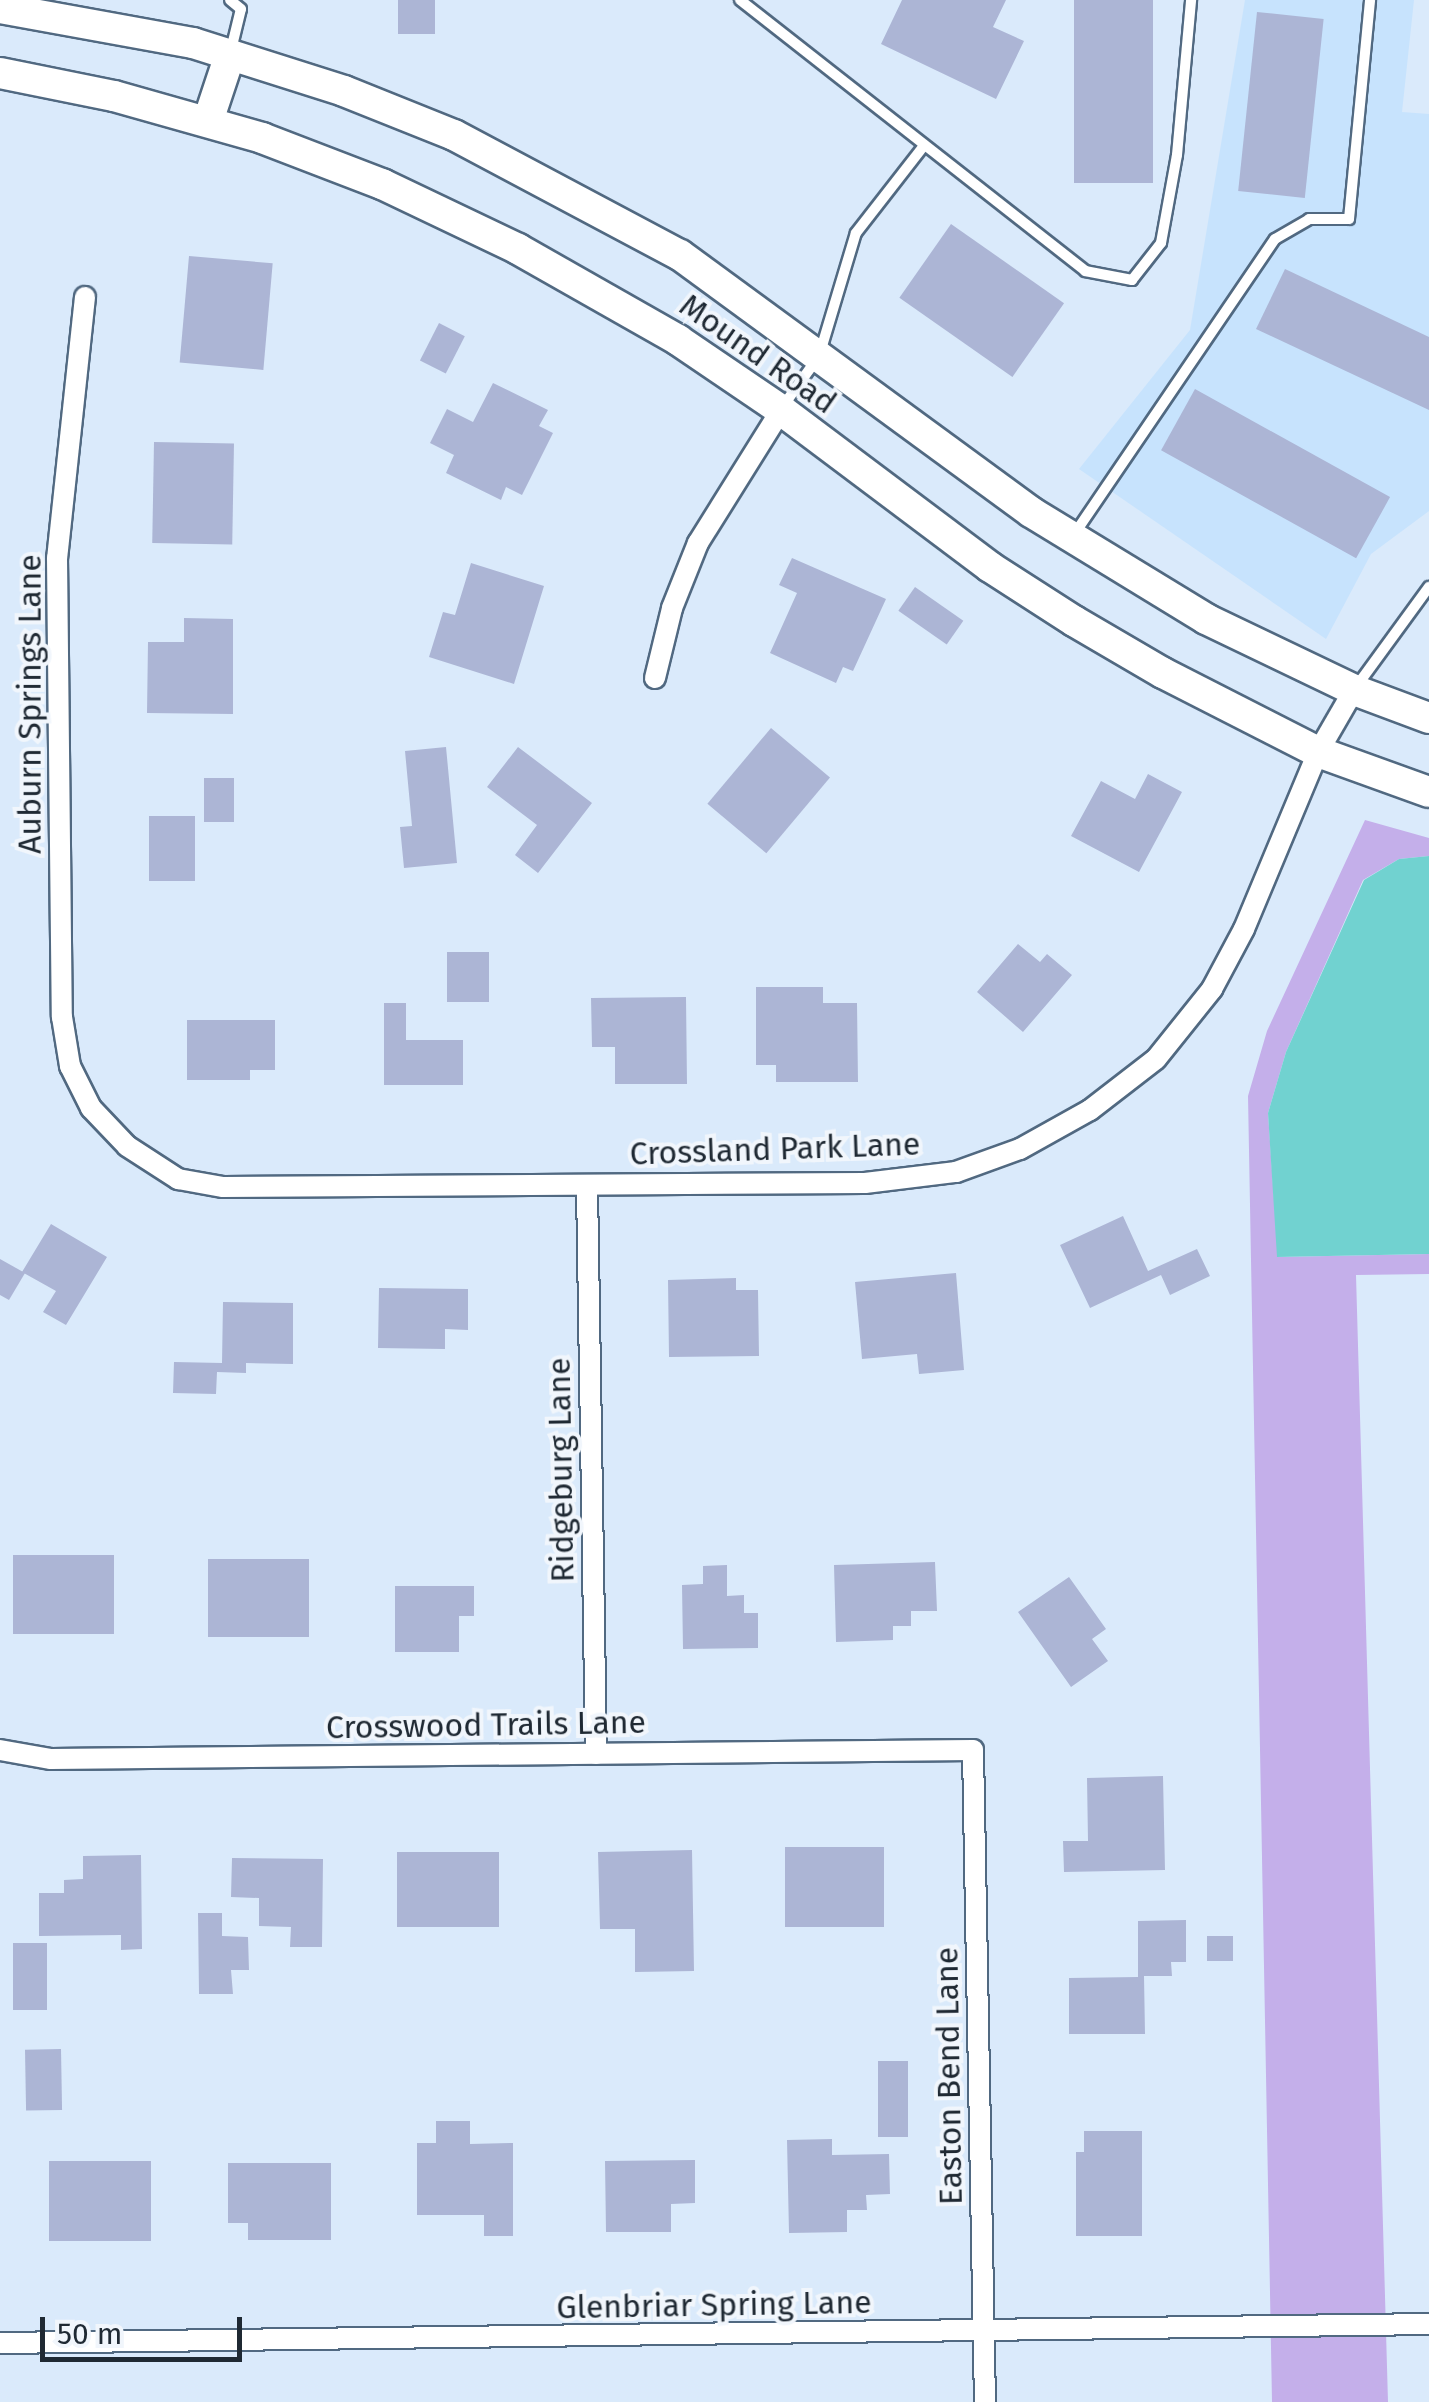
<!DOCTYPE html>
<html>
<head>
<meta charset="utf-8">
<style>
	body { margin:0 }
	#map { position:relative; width:1429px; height:2402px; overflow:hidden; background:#daeafb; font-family:"Fira Sans",sans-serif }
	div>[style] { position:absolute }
	.built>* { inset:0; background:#c7e3fd }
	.green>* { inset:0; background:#c4afea }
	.water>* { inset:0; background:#71d2d0 }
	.building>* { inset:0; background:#acb5d5; transform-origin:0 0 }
	.roads { filter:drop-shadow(2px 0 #516981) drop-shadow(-2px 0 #516981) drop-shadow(0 2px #516981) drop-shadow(0 -2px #516981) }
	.lane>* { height:10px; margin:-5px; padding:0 5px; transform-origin:5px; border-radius:5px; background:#fff }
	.street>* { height:20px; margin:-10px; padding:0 10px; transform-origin:10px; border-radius:10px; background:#fff }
	.secondary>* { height:30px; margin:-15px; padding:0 15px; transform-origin:15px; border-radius:15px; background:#fff }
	span { translate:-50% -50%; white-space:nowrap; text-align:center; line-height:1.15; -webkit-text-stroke:8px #f1f6fc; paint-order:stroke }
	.street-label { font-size:32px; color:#1f2933 }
	.scale { position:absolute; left:40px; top:2317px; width:202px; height:45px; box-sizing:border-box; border:5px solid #1f2933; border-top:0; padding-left:12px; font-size:30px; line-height:35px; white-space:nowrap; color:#1f2933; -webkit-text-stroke:8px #f1f6fc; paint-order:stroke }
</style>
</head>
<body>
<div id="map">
	<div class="built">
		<i style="clip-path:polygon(1245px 0,1414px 0,1402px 112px,1429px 114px,1429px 511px,1371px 554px,1326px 639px,1079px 469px,1190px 330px)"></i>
	</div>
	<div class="green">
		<i style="clip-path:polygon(1365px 820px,1429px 838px,1429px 856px,1399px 859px,1363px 880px,1286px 1052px,1268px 1113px,1278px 1257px,1429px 1254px,1429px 1274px,1356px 1275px,1388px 2402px,1272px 2402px,1248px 1096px,1267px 1031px)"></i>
	</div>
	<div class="water">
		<i style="clip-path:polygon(1429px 856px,1429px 1254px,1277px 1257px,1268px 1113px,1286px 1052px,1364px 880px,1399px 859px)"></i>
	</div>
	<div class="building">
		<i style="left:398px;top:0;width:37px;height:34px"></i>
		<i style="clip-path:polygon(902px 0,1006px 0,993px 27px,1024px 41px,996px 99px,881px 44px)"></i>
		<i style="left:1074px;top:0;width:79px;height:183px"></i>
		<i style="left:1257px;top:12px;width:67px;height:180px;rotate:6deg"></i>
		<i style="left:951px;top:224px;width:138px;height:90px;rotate:35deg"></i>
		<i style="left:189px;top:256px;width:84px;height:107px;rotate:5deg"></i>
		<i style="clip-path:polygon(1285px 269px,1429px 337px,1429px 410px,1256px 329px)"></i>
		<i style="left:439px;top:323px;width:29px;height:42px;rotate:27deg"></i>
		<i style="clip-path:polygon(493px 383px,548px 410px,539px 426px,553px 433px,522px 495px,506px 487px,501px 500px,446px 473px,454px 455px,430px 443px,447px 409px,473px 422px)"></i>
		<i style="left:1195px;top:389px;width:223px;height:70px;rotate:29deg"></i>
		<i style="left:154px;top:442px;width:80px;height:101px;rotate:1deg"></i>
		<i style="clip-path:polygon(792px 558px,886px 599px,853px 671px,843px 667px,836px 683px,770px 653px,797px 593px,779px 585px)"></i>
		<i style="clip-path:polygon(471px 563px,544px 586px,514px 684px,429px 657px,443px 612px,455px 615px)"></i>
		<i style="left:915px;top:587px;width:59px;height:29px;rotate:35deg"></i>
		<i style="clip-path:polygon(184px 618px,233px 619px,233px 714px,147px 713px,148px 642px,184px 642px)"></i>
		<i style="left:771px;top:728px;width:77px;height:99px;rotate:40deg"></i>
		<i style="clip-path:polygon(446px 747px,457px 863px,404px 868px,400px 827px,412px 826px,405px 751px)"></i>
		<i style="clip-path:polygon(518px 747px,592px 803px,538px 873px,515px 855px,537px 825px,487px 787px)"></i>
		<i style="clip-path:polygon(1148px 774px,1182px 792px,1139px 872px,1071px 836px,1101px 781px,1135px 799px)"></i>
		<i style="left:204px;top:778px;width:30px;height:44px"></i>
		<i style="left:149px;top:816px;width:46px;height:65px"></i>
		<i style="clip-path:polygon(1018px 944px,1040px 962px,1047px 954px,1072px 975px,1023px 1032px,977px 992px)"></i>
		<i style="left:447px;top:952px;width:42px;height:50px"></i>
		<i style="clip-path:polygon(756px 987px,823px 987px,823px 1003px,857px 1003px,858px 1082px,776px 1082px,776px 1065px,756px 1065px)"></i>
		<i style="clip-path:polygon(686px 997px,687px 1084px,615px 1084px,615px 1047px,592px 1047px,591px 998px)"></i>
		<i style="clip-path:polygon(384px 1003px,406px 1003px,406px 1040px,463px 1040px,463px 1085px,384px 1085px)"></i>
		<i style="clip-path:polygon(187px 1020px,275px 1020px,275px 1070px,250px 1070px,250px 1080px,187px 1080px)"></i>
		<i style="clip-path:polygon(1123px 1216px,1148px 1271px,1197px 1249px,1210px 1276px,1170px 1295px,1161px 1275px,1090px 1308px,1060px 1245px)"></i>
		<i style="clip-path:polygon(51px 1224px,107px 1257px,66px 1325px,43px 1312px,56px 1291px,22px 1272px)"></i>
		<i style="clip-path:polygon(0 1259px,25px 1273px,9px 1300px,0 1295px)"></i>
		<i style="clip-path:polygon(956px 1273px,964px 1370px,919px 1374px,917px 1354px,862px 1359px,855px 1282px)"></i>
		<i style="clip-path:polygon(736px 1278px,736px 1290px,758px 1290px,759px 1356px,669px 1357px,668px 1280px)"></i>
		<i style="clip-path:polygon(379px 1288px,468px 1289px,468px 1330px,445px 1329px,445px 1349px,378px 1348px)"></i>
		<i style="clip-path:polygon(223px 1302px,293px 1303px,293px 1364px,246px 1363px,246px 1373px,217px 1372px,216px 1394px,173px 1393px,174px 1362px,222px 1363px)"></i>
		<i style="left:13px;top:1555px;width:101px;height:79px"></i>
		<i style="left:208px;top:1559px;width:101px;height:78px"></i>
		<i style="clip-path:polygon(935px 1562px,937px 1611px,911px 1611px,911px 1626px,893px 1626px,893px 1640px,836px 1642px,834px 1565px)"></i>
		<i style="clip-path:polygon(727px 1565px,727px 1596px,744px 1595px,744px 1613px,758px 1613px,758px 1648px,683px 1649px,682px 1585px,703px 1584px,703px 1566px)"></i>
		<i style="clip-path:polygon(1069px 1577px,1106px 1629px,1092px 1639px,1108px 1661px,1071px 1687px,1018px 1612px)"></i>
		<i style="clip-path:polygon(395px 1586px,474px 1586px,474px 1616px,459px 1616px,459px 1652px,395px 1652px)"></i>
		<i style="clip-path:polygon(1163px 1776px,1165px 1870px,1064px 1872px,1063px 1841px,1088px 1841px,1087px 1778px)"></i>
		<i style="left:785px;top:1847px;width:99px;height:80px"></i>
		<i style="clip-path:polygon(692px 1850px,694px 1971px,635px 1972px,635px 1929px,600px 1929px,598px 1852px)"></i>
		<i style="left:397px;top:1852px;width:102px;height:75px"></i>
		<i style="clip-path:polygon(141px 1855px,142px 1949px,121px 1950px,121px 1935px,39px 1936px,39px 1893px,64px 1893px,64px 1880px,83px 1879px,83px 1856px)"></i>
		<i style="clip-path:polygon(232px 1858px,323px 1859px,322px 1947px,290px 1947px,291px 1927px,259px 1926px,259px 1898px,231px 1897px)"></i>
		<i style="clip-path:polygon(198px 1913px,222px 1913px,222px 1936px,248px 1937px,249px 1970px,231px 1970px,233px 1994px,199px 1994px)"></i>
		<i style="clip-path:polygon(1186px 1920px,1186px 1962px,1171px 1962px,1172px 1976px,1144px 1976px,1145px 2034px,1069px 2034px,1069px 1978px,1138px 1977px,1138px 1921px)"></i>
		<i style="left:1207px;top:1936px;width:26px;height:25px"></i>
		<i style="left:13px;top:1943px;width:34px;height:67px"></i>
		<i style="left:61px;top:2049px;width:61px;height:36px;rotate:89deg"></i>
		<i style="left:878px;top:2061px;width:30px;height:76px"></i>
		<i style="clip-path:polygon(436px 2121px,470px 2121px,470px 2144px,513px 2143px,513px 2236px,484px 2236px,484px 2215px,417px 2215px,417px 2143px,436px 2143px)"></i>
		<i style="clip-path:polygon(1084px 2131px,1142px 2131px,1142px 2236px,1076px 2236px,1076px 2152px,1084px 2152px)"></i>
		<i style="clip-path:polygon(832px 2139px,832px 2155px,889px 2154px,890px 2194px,866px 2195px,867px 2210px,847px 2210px,847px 2232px,789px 2233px,787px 2140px)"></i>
		<i style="clip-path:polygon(695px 2160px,695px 2203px,671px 2204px,671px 2232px,606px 2232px,605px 2161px)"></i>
		<i style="left:49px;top:2161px;width:102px;height:80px"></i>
		<i style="clip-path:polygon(228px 2163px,331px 2163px,331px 2240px,248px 2240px,248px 2223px,228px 2223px)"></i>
	</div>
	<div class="roads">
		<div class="lane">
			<i style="left:740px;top:0;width:439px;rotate:38.1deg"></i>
			<i style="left:1085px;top:271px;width:48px;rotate:10.8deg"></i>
			<i style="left:1132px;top:280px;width:47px;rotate:-51.9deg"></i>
			<i style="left:1161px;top:243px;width:89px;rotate:-79.7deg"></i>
			<i style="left:1177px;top:155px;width:156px;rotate:-84.8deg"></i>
			<i style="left:230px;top:54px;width:46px;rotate:-76.3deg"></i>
			<i style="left:241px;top:9px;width:14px;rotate:-141deg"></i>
			<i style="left:783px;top:406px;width:62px;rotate:-54.2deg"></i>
			<i style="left:819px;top:356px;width:128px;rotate:-73.3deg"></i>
			<i style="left:856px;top:233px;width:109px;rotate:-52.1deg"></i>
			<i style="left:1073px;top:536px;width:359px;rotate:-55.8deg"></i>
			<i style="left:1275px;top:239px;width:39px;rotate:-30deg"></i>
			<i style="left:1309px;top:219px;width:40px"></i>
			<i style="left:1349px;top:219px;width:220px;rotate:-84.5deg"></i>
			<i style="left:1356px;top:687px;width:124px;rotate:-53.9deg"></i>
		</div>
		<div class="street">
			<i style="left:85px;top:297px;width:262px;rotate:96.1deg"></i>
			<i style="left:57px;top:558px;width:459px;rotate:89.4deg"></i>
			<i style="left:62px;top:1017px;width:50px;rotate:80.7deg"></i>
			<i style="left:70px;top:1066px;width:47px;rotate:63.4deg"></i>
			<i style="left:91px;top:1108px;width:52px;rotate:46.5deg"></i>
			<i style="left:127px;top:1146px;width:61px;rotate:32.9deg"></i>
			<i style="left:178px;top:1179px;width:46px;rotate:10.1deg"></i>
			<i style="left:223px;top:1187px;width:642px;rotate:-0.36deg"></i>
			<i style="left:865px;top:1183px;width:92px;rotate:-6.9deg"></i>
			<i style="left:956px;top:1172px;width:68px;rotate:-19.8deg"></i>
			<i style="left:1020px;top:1149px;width:80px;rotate:-29.1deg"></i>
			<i style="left:1090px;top:1110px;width:83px;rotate:-37.7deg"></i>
			<i style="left:1156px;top:1059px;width:90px;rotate:-51.3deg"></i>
			<i style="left:1212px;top:989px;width:68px;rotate:-61.9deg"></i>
			<i style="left:1244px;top:929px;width:192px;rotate:-67.3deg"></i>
			<i style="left:1318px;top:752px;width:72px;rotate:-59.9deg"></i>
			<i style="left:655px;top:678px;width:72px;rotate:-76.3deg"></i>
			<i style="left:672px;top:608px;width:70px;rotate:-68.2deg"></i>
			<i style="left:698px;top:543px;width:157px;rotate:-58deg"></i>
			<i style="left:587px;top:1185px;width:569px;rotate:89.09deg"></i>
			<i style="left:0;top:1750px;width:52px;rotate:10deg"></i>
			<i style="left:51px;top:1759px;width:922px;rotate:-0.56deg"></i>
			<i style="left:973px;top:1750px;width:652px;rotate:88.95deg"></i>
			<i style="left:0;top:2343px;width:1429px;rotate:-0.76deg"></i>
		</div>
		<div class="secondary">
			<i style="left:0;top:8px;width:196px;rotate:10.3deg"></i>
			<i style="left:193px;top:43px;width:158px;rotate:17.6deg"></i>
			<i style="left:344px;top:91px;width:118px;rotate:21.8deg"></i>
			<i style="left:454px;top:135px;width:256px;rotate:28deg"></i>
			<i style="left:680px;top:255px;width:435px;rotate:36.2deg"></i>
			<i style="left:1031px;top:512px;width:205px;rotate:31.4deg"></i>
			<i style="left:1206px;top:619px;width:164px;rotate:25.6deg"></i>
			<i style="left:1354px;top:690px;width:80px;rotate:20.5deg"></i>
			<i style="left:0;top:73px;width:116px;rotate:11.4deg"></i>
			<i style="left:114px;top:96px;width:154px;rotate:15.8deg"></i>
			<i style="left:262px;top:138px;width:129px;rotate:21deg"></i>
			<i style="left:382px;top:184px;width:151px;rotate:25.5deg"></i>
			<i style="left:518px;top:249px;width:184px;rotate:29.6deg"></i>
			<i style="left:678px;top:340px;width:125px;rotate:34.2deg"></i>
			<i style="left:781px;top:410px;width:261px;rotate:36.9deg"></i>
			<i style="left:990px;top:567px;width:100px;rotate:32.7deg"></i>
			<i style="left:1074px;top:621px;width:103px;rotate:30.3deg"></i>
			<i style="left:1163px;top:673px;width:174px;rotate:27deg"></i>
			<i style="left:1318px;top:752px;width:118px;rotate:19.8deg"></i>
			<i style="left:208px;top:121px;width:70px;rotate:-71.6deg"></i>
		</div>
	</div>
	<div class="street-label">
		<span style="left:758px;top:354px;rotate:35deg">Mound Road</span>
		<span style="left:30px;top:704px;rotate:-90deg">Auburn Springs Lane</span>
		<span style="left:775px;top:1149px;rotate:-2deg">Crossland Park Lane</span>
		<span style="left:561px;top:1470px;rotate:-91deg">Ridgeburg Lane</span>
		<span style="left:486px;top:1725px;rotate:-1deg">Crosswood Trails Lane</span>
		<span style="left:949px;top:2076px;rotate:-91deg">Easton Bend Lane</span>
		<span style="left:714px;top:2305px;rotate:-1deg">Glenbriar Spring Lane</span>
	</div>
	<div class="scale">50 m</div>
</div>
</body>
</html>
